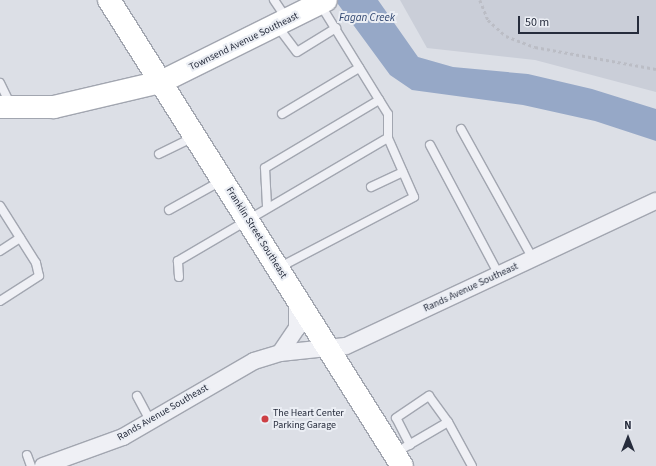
<!DOCTYPE html>
<html>
<head>
<meta charset="utf-8">
<style>
	body { margin:0 }
	#map { position:relative; width:656px; height:466px; overflow:hidden; background:#dcdfe6; font-family:"Source Sans 3",sans-serif }
	div>[style] { position:absolute }
	.built>* { inset:0; background:#caced8 }
	.water>* { inset:0; background:#96a8c7 }
	.path>* { height:2.5px; margin-top:-1.25px; transform-origin:0; background:repeating-linear-gradient(90deg,#bbbdc5 0 3px,transparent 0 6px) }
	.roads { filter:drop-shadow(1px 0 #a2a6b0) drop-shadow(-1px 0 #a2a6b0) drop-shadow(0 1px #a2a6b0) drop-shadow(0 -1px #a2a6b0) }
	.lane>* { height:8px; margin:-4px; padding:0 4px; transform-origin:4px; border-radius:4px; background:#eff0f5 }
	.street>* { height:16px; margin:-8px; padding:0 8px; transform-origin:8px; border-radius:8px; background:#eff0f5 }
	.secondary>* { height:22px; margin:-11px; padding:0 11px; transform-origin:11px; border-radius:11px; background:#fff }
	.dots>* { width:11px; height:11px; translate:-50% -50%; box-sizing:border-box; border:2px solid #ebeef4; border-radius:50% }
	span { translate:-50% -50%; white-space:nowrap; text-align:center; line-height:1.15; -webkit-text-stroke:4px #ebeef4; paint-order:stroke }
	.street-label { font-size:10px; color:#262c3c }
	.poi-label { font-size:10px; color:#262c3c }
	.left { translate:0 -50%; text-align:left }
	.water-label { font-size:11px; color:#304670; font-style:italic }
	.north { position:absolute; left:608px; top:418px; width:40px; height:40px; -webkit-text-stroke:3px #ebeef4; paint-order:stroke; rotate:0deg; font-size:11px; font-weight:700; line-height:16px; text-align:center; color:#262c3c }
	.north::after { content:''; display:block; margin:auto; width:14px; height:18px; background:#262c3c; clip-path:polygon(50% 0,100% 100%,50% 72%,0 100%) }
	.scale { position:absolute; left:518px; top:16px; width:121px; height:18px; box-sizing:border-box; border:2px solid #262c3c; border-top:0; padding-left:5px; font-size:12px; line-height:14px; white-space:nowrap; color:#262c3c; -webkit-text-stroke:3px #ebeef4; paint-order:stroke }
</style>
</head>
<body>
<div id="map">
	<div class="built">
		<i style="clip-path:polygon(400px 0,656px 0,656px 92px,535px 60px,427px 48px)"></i>
	</div>
	<div class="water">
		<i style="clip-path:polygon(335px 0,378px 0,418px 57px,453px 67px,528px 74px,592px 89px,656px 109px,656px 141px,595px 121px,523px 105px,412px 90px,390px 75px)"></i>
	</div>
	<div class="path">
		<i style="left:480px;top:0;width:22px;rotate:68deg"></i>
		<i style="left:488px;top:20px;width:24px;rotate:42deg"></i>
		<i style="left:506px;top:36px;width:31px;rotate:21deg"></i>
		<i style="left:535px;top:47px;width:123px;rotate:10.3deg"></i>
	</div>
	<div class="roads">
		<div class="lane">
			<i style="left:274px;top:0;width:23px;rotate:56deg"></i>
			<i style="left:320px;top:4px;width:129px;rotate:58.3deg"></i>
			<i style="left:388px;top:114px;width:24px;rotate:90deg"></i>
			<i style="left:278px;top:27px;width:31px;rotate:53deg"></i>
			<i style="left:297px;top:52px;width:46px;rotate:-31.6deg"></i>
			<i style="left:0;top:83px;width:25px;rotate:64deg"></i>
			<i style="left:282px;top:114px;width:90px;rotate:-30.9deg"></i>
			<i style="left:461px;top:129px;width:149px;rotate:61deg"></i>
			<i style="left:430px;top:145px;width:147px;rotate:62deg"></i>
			<i style="left:159px;top:154px;width:39px;rotate:-26deg"></i>
			<i style="left:371px;top:187px;width:35px;rotate:-25deg"></i>
			<i style="left:0;top:206px;width:67px;rotate:57.7deg"></i>
			<i style="left:36px;top:263px;width:13px;rotate:77deg"></i>
			<i style="left:39px;top:276px;width:46px;rotate:147.3deg"></i>
			<i style="left:267px;top:206px;width:38px;rotate:-93deg"></i>
			<i style="left:265px;top:168px;width:133px;rotate:-30.8deg"></i>
			<i style="left:169px;top:210px;width:60px;rotate:-29.1deg"></i>
			<i style="left:0;top:251px;width:24px;rotate:-33deg"></i>
			<i style="left:179px;top:277px;width:16px;rotate:-94deg"></i>
			<i style="left:178px;top:261px;width:243px;rotate:-30.4deg"></i>
			<i style="left:388px;top:138px;width:64px;rotate:66.2deg"></i>
			<i style="left:414px;top:197px;width:153px;rotate:152.4deg"></i>
			<i style="left:137px;top:396px;width:30px;rotate:62deg"></i>
			<i style="left:410px;top:445px;width:30px;rotate:-117deg"></i>
			<i style="left:396px;top:418px;width:40px;rotate:-34deg"></i>
			<i style="left:429px;top:396px;width:32px;rotate:54deg"></i>
			<i style="left:395px;top:453px;width:61px;rotate:-30.3deg"></i>
			<i style="left:448px;top:422px;width:50px;rotate:61.4deg"></i>
			<i style="left:27px;top:455px;width:12px;rotate:70deg"></i>
		</div>
		<div class="street">
			<i style="left:280px;top:353px;width:30px;rotate:-56deg"></i>
			<i style="left:297px;top:328px;width:28px;rotate:-90deg"></i>
			<i style="left:43px;top:466px;width:85px;rotate:-19.9deg"></i>
			<i style="left:123px;top:437px;width:151px;rotate:-30.1deg"></i>
			<i style="left:254px;top:361px;width:27px;rotate:-17deg"></i>
			<i style="left:280px;top:353px;width:66px;rotate:-6.1deg"></i>
			<i style="left:346px;top:346px;width:342px;rotate:-25.1deg"></i>
		</div>
		<div class="secondary">
			<i style="left:109px;top:0;width:550px;rotate:57.84deg"></i>
			<i style="left:0;top:107px;width:54px"></i>
			<i style="left:54px;top:107px;width:110px;rotate:-13.2deg"></i>
			<i style="left:161px;top:82px;width:184px;rotate:-26.4deg"></i>
		</div>
	</div>
	<div class="dots">
		<i style="left:265px;top:419px;background:#cd3f44"></i>
	</div>
	<div class="street-label">
		<span style="left:244px;top:42px;rotate:-26deg">Townsend Avenue Southeast</span>
		<span style="left:256px;top:233px;rotate:58deg">Franklin Street Southeast</span>
		<span style="left:471px;top:288px;rotate:-25deg">Rands Avenue Southeast</span>
		<span style="left:163px;top:413px;rotate:-30deg">Rands Avenue Southeast</span>
	</div>
	<div class="poi-label">
		<span class="left" style="left:273px;top:419px">The Heart Center<br>Parking Garage</span>
	</div>
	<div class="water-label">
		<span style="left:367px;top:18px">Fagan Creek</span>
	</div>
	<div class="north">N</div>
	<div class="scale">50 m</div>
</div>
</body>
</html>
